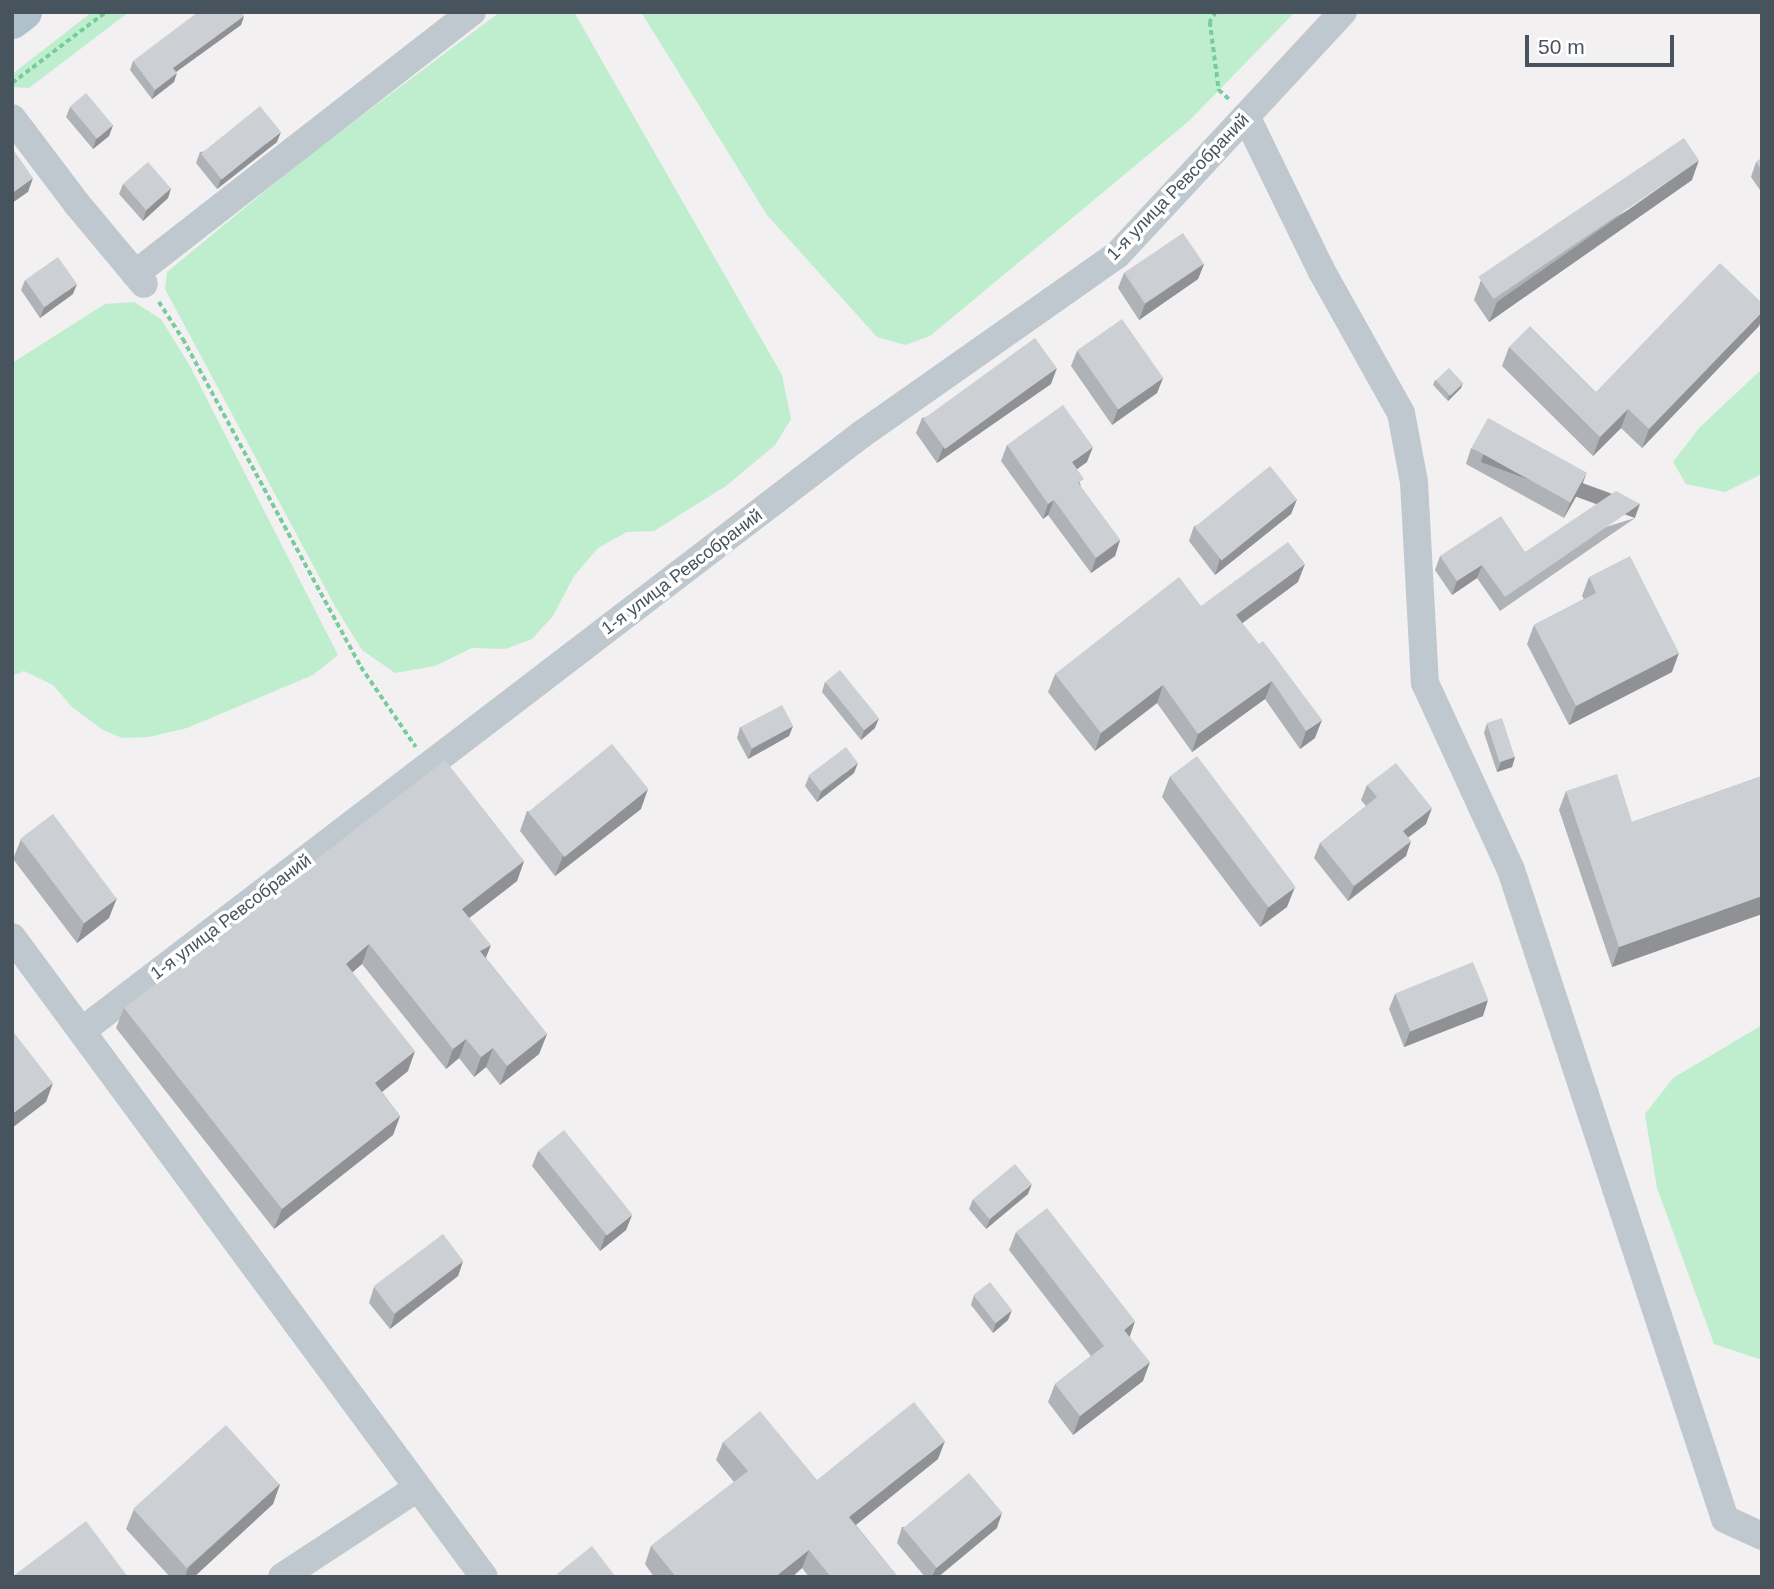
<!DOCTYPE html>
<html>
<head>
<meta charset="utf-8">
<style>
	body { margin:0 }
	#map { position:relative; width:1774px; height:1589px; overflow:hidden; background:#f2f0f0; font-family:Helvetica,sans-serif }
	div>[style] { position:absolute }
	.green>* { inset:0; background:#bfeece }
	.path>* { height:3.5px; margin-top:-1.75px; transform-origin:0; background:repeating-linear-gradient(90deg,#77cc9d 0 5px,transparent 0 8.5px) }
	.minor>* { height:28px; margin:-14px; padding:0 14px; transform-origin:14px; border-radius:14px; background:#bec8ce }
	.major>* { height:35px; margin:-17.5px; padding:0 17.5px; transform-origin:17.5px; border-radius:17.5px; background:#b0c1ce }
	.wall>* { inset:0; background:#afb2b6 }
	.shaded-wall>* { inset:0; background:#8f9194; transform-origin:0 0 }
	.building>* { inset:0; background:#cccfd4; transform-origin:0 0 }
	span { translate:-50% -50%; white-space:nowrap; text-align:center; line-height:1.15; -webkit-text-stroke:7px #fff; paint-order:stroke }
	.street-label { font-size:18px; color:#48545d }
	.frame { position:absolute; inset:0; border:14px solid #48545d; pointer-events:none }
	.scale { position:absolute; left:1525px; top:35px; width:149px; height:32px; box-sizing:border-box; border:4px solid #48545d; border-top:0; padding-left:9px; font-size:21px; line-height:24px; white-space:nowrap; color:#48545d; -webkit-text-stroke:5px #fff; paint-order:stroke }
</style>
</head>
<body>
<div id="map">
	<div class="green">
		<i style="clip-path:polygon(92px 12px,129px 12px,29px 88px,12px 87px,12px 74px)"></i>
		<i style="clip-path:polygon(500px 12px,574px 12px,782px 375px,791px 419px,775px 445px,726px 486px,654px 531px,627px 532px,598px 548px,574px 576px,553px 616px,532px 639px,505px 649px,472px 648px,435px 666px,395px 673px,362px 650px,336px 608px,165px 289px,167px 272px,304px 159px)"></i>
		<i style="clip-path:polygon(641px 12px,1295px 12px,1189px 121px,930px 336px,905px 345px,877px 337px,767px 215px)"></i>
		<i style="clip-path:polygon(134px 302px,161px 319px,190px 366px,338px 655px,313px 675px,187px 728px,149px 737px,122px 738px,103px 730px,72px 707px,53px 685px,24px 671px,12px 676px,12px 363px,105px 304px)"></i>
		<i style="clip-path:polygon(1762px 369px,1762px 474px,1725px 492px,1686px 484px,1673px 462px,1699px 428px)"></i>
		<i style="clip-path:polygon(1762px 1025px,1762px 1360px,1714px 1344px,1657px 1188px,1645px 1114px,1673px 1078px)"></i>
	</div>
	<div class="path">
		<i style="left:1216px;top:12px;width:12px;rotate:121deg"></i>
		<i style="left:1210px;top:22px;width:69px;rotate:82.5deg"></i>
		<i style="left:1219px;top:90px;width:15px;rotate:42deg"></i>
		<i style="left:12px;top:83px;width:118px;rotate:-37.1deg"></i>
		<i style="left:159px;top:302px;width:44px;rotate:57deg"></i>
		<i style="left:183px;top:339px;width:373px;rotate:61.5deg"></i>
		<i style="left:361px;top:667px;width:97px;rotate:55.5deg"></i>
	</div>
	<div class="minor">
		<i style="left:1246px;top:116px;width:171px;rotate:64deg"></i>
		<i style="left:1321px;top:270px;width:164px;rotate:60.8deg"></i>
		<i style="left:1401px;top:413px;width:70px;rotate:79.3deg"></i>
		<i style="left:1414px;top:482px;width:201px;rotate:86.9deg"></i>
		<i style="left:1425px;top:683px;width:206px;rotate:65.3deg"></i>
		<i style="left:1511px;top:870px;width:683px;rotate:71.75deg"></i>
		<i style="left:1725px;top:1519px;width:41px;rotate:24.7deg"></i>
		<i style="left:12px;top:118px;width:108px;rotate:52.9deg"></i>
		<i style="left:77px;top:204px;width:104px;rotate:50.1deg"></i>
		<i style="left:135px;top:274px;width:427px;rotate:-37.9deg"></i>
		<i style="left:12px;top:937px;width:795px;rotate:53.59deg"></i>
		<i style="left:83px;top:1030px;width:981px;rotate:-37.42deg"></i>
		<i style="left:862px;top:434px;width:312px;rotate:-35.1deg"></i>
		<i style="left:1117px;top:255px;width:332px;rotate:-47.1deg"></i>
		<i style="left:282px;top:1577px;width:160px;rotate:-33.3deg"></i>
	</div>
	<div class="major">
		<i style="left:12px;top:21px;width:15px;rotate:-37deg"></i>
	</div>
	<div class="wall">
		<i style="clip-path:polygon(244px 16px,241px 25px,176px 72px,174px 82px,152px 99px,130px 70px,133px 61px)"></i>
		<i style="clip-path:polygon(70px 107px,113px 125px,109px 136px,93px 149px,66px 117px)"></i>
		<i style="clip-path:polygon(277px 142px,217px 189px,196px 163px,200px 152px)"></i>
		<i style="clip-path:polygon(1762px 158px,1762px 193px,1751px 177px,1756px 162px)"></i>
		<i style="clip-path:polygon(1692px 180px,1489px 322px,1474px 300px,1481px 280px)"></i>
		<i style="clip-path:polygon(123px 184px,171px 188px,168px 198px,143px 221px,119px 194px)"></i>
		<i style="clip-path:polygon(1204px 264px,1198px 279px,1139px 320px,1118px 288px,1124px 273px)"></i>
		<i style="clip-path:polygon(25px 280px,73px 294px,40px 318px,21px 290px)"></i>
		<i style="clip-path:polygon(1759px 326px,1642px 448px,1621px 428px,1593px 456px,1502px 366px,1509px 347px,1596px 392px)"></i>
		<i style="clip-path:polygon(1077px 351px,1163px 378px,1157px 393px,1112px 425px,1071px 366px)"></i>
		<i style="clip-path:polygon(1435px 380px,1461px 388px,1448px 401px,1433px 385px)"></i>
		<i style="clip-path:polygon(1051px 384px,937px 463px,916px 433px,922px 418px)"></i>
		<i style="clip-path:polygon(1007px 445px,1087px 462px,1077px 469px,1081px 487px,1120px 540px,1115px 556px,1091px 573px,1048px 515px,1043px 519px,1001px 461px)"></i>
		<i style="clip-path:polygon(1471px 448px,1581px 488px,1564px 518px,1466px 464px)"></i>
		<i style="clip-path:polygon(1297px 499px,1291px 514px,1215px 575px,1189px 541px,1194px 526px)"></i>
		<i style="clip-path:polygon(1635px 518px,1500px 611px,1477px 578px,1452px 595px,1435px 570px,1440px 556px,1525px 552px)"></i>
		<i style="clip-path:polygon(1589px 577px,1672px 672px,1569px 725px,1527px 644px,1534px 625px,1584px 599px,1582px 596px)"></i>
		<i style="clip-path:polygon(1298px 582px,1242px 623px,1315px 738px,1300px 749px,1265px 699px,1192px 752px,1157px 703px,1095px 751px,1048px 692px,1055px 674px,1201px 606px)"></i>
		<i style="clip-path:polygon(825px 682px,875px 728px,861px 740px,822px 692px)"></i>
		<i style="clip-path:polygon(1487px 723px,1515px 757px,1512px 767px,1497px 772px,1484px 733px)"></i>
		<i style="clip-path:polygon(793px 726px,789px 736px,748px 759px,737px 738px,740px 727px)"></i>
		<i style="clip-path:polygon(854px 773px,817px 802px,805px 786px,809px 776px)"></i>
		<i style="clip-path:polygon(1170px 776px,1287px 907px,1260px 927px,1162px 797px)"></i>
		<i style="clip-path:polygon(1762px 776px,1762px 914px,1612px 967px,1559px 810px,1566px 791px,1632px 822px)"></i>
		<i style="clip-path:polygon(1367px 785px,1426px 824px,1408px 837px,1406px 856px,1348px 901px,1314px 858px,1320px 843px,1366px 806px,1361px 800px)"></i>
		<i style="clip-path:polygon(641px 809px,555px 876px,520px 831px,527px 811px)"></i>
		<i style="clip-path:polygon(21px 839px,109px 918px,77px 943px,13px 859px)"></i>
		<i style="clip-path:polygon(524px 861px,517px 881px,469px 918px,486px 958px,547px 1034px,539px 1054px,500px 1085px,486px 1067px,474px 1077px,459px 1058px,446px 1069px,362px 964px,352px 972px,408px 1071px,382px 1092px,400px 1116px,393px 1135px,274px 1229px,116px 1028px,124px 1008px)"></i>
		<i style="clip-path:polygon(1395px 994px,1483px 1016px,1404px 1047px,1389px 1009px)"></i>
		<i style="clip-path:polygon(538px 1151px,632px 1215px,626px 1230px,600px 1251px,532px 1166px)"></i>
		<i style="clip-path:polygon(1028px 1194px,986px 1229px,969px 1209px,973px 1199px)"></i>
		<i style="clip-path:polygon(1016px 1232px,1130px 1337px,1143px 1381px,1073px 1435px,1048px 1402px,1055px 1384px,1091px 1356px,1009px 1250px)"></i>
		<i style="clip-path:polygon(463px 1261px,458px 1276px,390px 1329px,369px 1303px,374px 1287px)"></i>
		<i style="clip-path:polygon(974px 1295px,1008px 1320px,993px 1333px,971px 1305px)"></i>
		<i style="clip-path:polygon(723px 1442px,817px 1480px,938px 1459px,856px 1525px,898px 1577px,809px 1577px,802px 1568px,792px 1577px,654px 1577px,645px 1564px,651px 1546px,734px 1482px,716px 1460px)"></i>
		<i style="clip-path:polygon(280px 1484px,273px 1504px,194px 1577px,170px 1577px,126px 1529px,134px 1509px)"></i>
		<i style="clip-path:polygon(902px 1527px,997px 1528px,938px 1577px,925px 1577px,897px 1543px)"></i>
	</div>
	<div class="shaded-wall">
		<i style="clip-path:polygon(244px 16px,241px 25px,169px 77px,173px 68px)"></i>
		<i style="clip-path:polygon(177px 73px,174px 82px,152px 99px,155px 90px)"></i>
		<i style="clip-path:polygon(113px 125px,109px 136px,93px 149px,96px 139px)"></i>
		<i style="clip-path:polygon(281px 132px,277px 142px,217px 189px,221px 179px)"></i>
		<i style="clip-path:polygon(1699px 160px,1692px 180px,1489px 322px,1497px 302px)"></i>
		<i style="clip-path:polygon(33px 178px,28px 192px,12px 203px,12px 193px)"></i>
		<i style="clip-path:polygon(171px 188px,168px 198px,143px 221px,146px 211px)"></i>
		<i style="clip-path:polygon(1204px 264px,1198px 279px,1139px 320px,1145px 304px)"></i>
		<i style="clip-path:polygon(77px 284px,73px 294px,40px 318px,44px 308px)"></i>
		<i style="clip-path:polygon(1762px 312px,1762px 319px,1759px 326px,1642px 448px,1649px 429px)"></i>
		<i style="clip-path:polygon(1057px 368px,1051px 384px,937px 463px,943px 448px)"></i>
		<i style="clip-path:polygon(1163px 378px,1157px 393px,1112px 425px,1118px 409px)"></i>
		<i style="clip-path:polygon(1463px 383px,1461px 388px,1448px 401px,1449px 396px)"></i>
		<i style="clip-path:polygon(1628px 409px,1621px 428px,1593px 456px,1600px 437px)"></i>
		<i style="clip-path:polygon(1093px 447px,1087px 462px,1066px 477px,1072px 462px)"></i>
		<i style="clip-path:polygon(1587px 472px,1581px 488px,1564px 518px,1570px 503px)"></i>
		<i style="clip-path:polygon(1297px 499px,1291px 514px,1215px 575px,1220px 559px)"></i>
		<i style="clip-path:polygon(1054px 500px,1048px 515px,1043px 519px,1048px 504px)"></i>
		<i style="left:1640px;top:504px;width:15px;height:164px;rotate:110deg"></i>
		<i style="clip-path:polygon(1120px 540px,1115px 556px,1091px 573px,1096px 558px)"></i>
		<i style="clip-path:polygon(1305px 564px,1298px 582px,1229px 633px,1236px 615px)"></i>
		<i style="clip-path:polygon(1482px 565px,1477px 578px,1452px 595px,1457px 581px)"></i>
		<i style="clip-path:polygon(1679px 653px,1672px 672px,1569px 725px,1576px 706px)"></i>
		<i style="clip-path:polygon(1272px 681px,1265px 699px,1192px 752px,1198px 734px)"></i>
		<i style="clip-path:polygon(1163px 685px,1157px 703px,1095px 751px,1101px 733px)"></i>
		<i style="clip-path:polygon(879px 718px,875px 728px,861px 740px,864px 730px)"></i>
		<i style="clip-path:polygon(1322px 720px,1315px 738px,1300px 749px,1306px 731px)"></i>
		<i style="clip-path:polygon(793px 726px,789px 736px,748px 759px,752px 749px)"></i>
		<i style="clip-path:polygon(1515px 757px,1512px 767px,1497px 772px,1501px 762px)"></i>
		<i style="clip-path:polygon(858px 763px,854px 773px,817px 802px,821px 792px)"></i>
		<i style="clip-path:polygon(648px 789px,641px 809px,555px 876px,563px 856px)"></i>
		<i style="clip-path:polygon(1432px 808px,1426px 824px,1397px 846px,1403px 831px)"></i>
		<i style="clip-path:polygon(1411px 841px,1406px 856px,1348px 901px,1354px 886px)"></i>
		<i style="clip-path:polygon(524px 861px,517px 881px,455px 929px,462px 909px)"></i>
		<i style="clip-path:polygon(1295px 887px,1287px 907px,1260px 927px,1268px 907px)"></i>
		<i style="clip-path:polygon(1762px 896px,1762px 914px,1612px 967px,1619px 947px)"></i>
		<i style="clip-path:polygon(117px 898px,109px 918px,77px 943px,84px 923px)"></i>
		<i style="clip-path:polygon(369px 944px,362px 964px,339px 984px,346px 964px)"></i>
		<i style="clip-path:polygon(491px 945px,483px 965px,480px 951px)"></i>
		<i style="clip-path:polygon(1488px 1000px,1483px 1016px,1404px 1047px,1410px 1031px)"></i>
		<i style="clip-path:polygon(547px 1034px,539px 1054px,500px 1085px,507px 1066px)"></i>
		<i style="clip-path:polygon(466px 1039px,459px 1058px,446px 1069px,453px 1049px)"></i>
		<i style="clip-path:polygon(493px 1048px,486px 1067px,474px 1077px,481px 1057px)"></i>
		<i style="clip-path:polygon(415px 1051px,408px 1071px,368px 1103px,375px 1083px)"></i>
		<i style="clip-path:polygon(53px 1083px,46px 1102px,12px 1128px,12px 1114px)"></i>
		<i style="clip-path:polygon(400px 1116px,393px 1135px,274px 1229px,282px 1209px)"></i>
		<i style="clip-path:polygon(1032px 1184px,1028px 1194px,986px 1229px,990px 1219px)"></i>
		<i style="clip-path:polygon(632px 1215px,626px 1230px,600px 1251px,605px 1236px)"></i>
		<i style="clip-path:polygon(463px 1261px,458px 1276px,390px 1329px,395px 1314px)"></i>
		<i style="clip-path:polygon(1012px 1310px,1008px 1320px,993px 1333px,996px 1322px)"></i>
		<i style="clip-path:polygon(1135px 1321px,1129px 1339px,1124px 1330px)"></i>
		<i style="clip-path:polygon(1150px 1362px,1143px 1381px,1073px 1435px,1080px 1416px)"></i>
		<i style="clip-path:polygon(945px 1441px,938px 1459px,842px 1536px,849px 1517px)"></i>
		<i style="clip-path:polygon(280px 1484px,273px 1504px,194px 1577px,185px 1577px,188px 1568px)"></i>
		<i style="clip-path:polygon(1002px 1513px,997px 1528px,938px 1577px,932px 1577px,936px 1568px)"></i>
		<i style="clip-path:polygon(809px 1550px,802px 1568px,792px 1577px,775px 1577px)"></i>
	</div>
	<div class="building">
		<i style="clip-path:polygon(198px 12px,241px 12px,244px 16px,173px 68px,177px 73px,155px 90px,133px 61px)"></i>
		<i style="left:86px;top:93px;width:42px;height:21px;rotate:50deg"></i>
		<i style="left:260px;top:106px;width:33px;height:76px;rotate:51deg"></i>
		<i style="left:1684px;top:138px;width:27px;height:248px;rotate:56deg"></i>
		<i style="clip-path:polygon(12px 148px,33px 178px,12px 193px)"></i>
		<i style="clip-path:polygon(1762px 158px,1762px 170px,1756px 162px)"></i>
		<i style="left:148px;top:162px;width:35px;height:33px;rotate:49deg"></i>
		<i style="left:1183px;top:233px;width:37px;height:71px;rotate:56deg"></i>
		<i style="left:58px;top:257px;width:33px;height:40px;rotate:55deg"></i>
		<i style="clip-path:polygon(1720px 263px,1762px 303px,1762px 312px,1649px 429px,1628px 409px,1600px 437px,1509px 347px,1530px 326px,1596px 392px)"></i>
		<i style="left:1122px;top:319px;width:72px;height:55px;rotate:55deg"></i>
		<i style="left:1035px;top:338px;width:37px;height:138px;rotate:54deg"></i>
		<i style="left:1449px;top:368px;width:21px;height:18px;rotate:47deg"></i>
		<i style="clip-path:polygon(1063px 405px,1093px 447px,1072px 462px,1084px 479px,1078px 483px,1120px 540px,1096px 558px,1054px 500px,1048px 504px,1007px 445px)"></i>
		<i style="left:1488px;top:418px;width:113px;height:34px;rotate:29deg"></i>
		<i style="left:1270px;top:466px;width:43px;height:97px;rotate:51deg"></i>
		<i style="clip-path:polygon(1616px 491px,1640px 504px,1505px 597px,1482px 565px,1457px 581px,1440px 556px,1501px 516px,1525px 552px)"></i>
		<i style="clip-path:polygon(1288px 542px,1305px 564px,1236px 615px,1259px 644px,1263px 641px,1322px 720px,1306px 731px,1272px 681px,1198px 734px,1163px 685px,1101px 733px,1055px 674px,1179px 577px,1201px 606px)"></i>
		<i style="clip-path:polygon(1630px 556px,1679px 653px,1576px 706px,1534px 625px,1596px 593px,1589px 577px)"></i>
		<i style="left:840px;top:670px;width:62px;height:19px;rotate:51deg"></i>
		<i style="left:782px;top:705px;width:24px;height:47px;rotate:62deg"></i>
		<i style="left:1502px;top:718px;width:41px;height:16px;rotate:72deg"></i>
		<i style="left:612px;top:744px;width:58px;height:108px;rotate:51deg"></i>
		<i style="left:846px;top:747px;width:20px;height:47px;rotate:53deg"></i>
		<i style="left:1197px;top:756px;width:164px;height:34px;rotate:53deg"></i>
		<i style="clip-path:polygon(445px 760px,524px 861px,462px 909px,491px 945px,480px 951px,547px 1034px,507px 1066px,493px 1048px,481px 1057px,466px 1039px,453px 1049px,369px 944px,346px 964px,415px 1051px,375px 1083px,400px 1116px,282px 1209px,124px 1008px)"></i>
		<i style="clip-path:polygon(1396px 763px,1432px 808px,1403px 831px,1411px 841px,1354px 886px,1320px 843px,1377px 797px,1367px 785px)"></i>
		<i style="clip-path:polygon(1617px 774px,1632px 822px,1762px 776px,1762px 896px,1619px 947px,1566px 791px)"></i>
		<i style="left:53px;top:814px;width:106px;height:41px;rotate:53deg"></i>
		<i style="left:1473px;top:962px;width:41px;height:84px;rotate:68deg"></i>
		<i style="clip-path:polygon(12px 1030px,53px 1083px,12px 1114px)"></i>
		<i style="left:564px;top:1130px;width:109px;height:33px;rotate:51deg"></i>
		<i style="left:1015px;top:1164px;width:26px;height:55px;rotate:50deg"></i>
		<i style="clip-path:polygon(1047px 1208px,1135px 1321px,1124px 1330px,1150px 1362px,1080px 1416px,1055px 1384px,1104px 1346px,1016px 1232px)"></i>
		<i style="left:443px;top:1234px;width:34px;height:87px;rotate:53deg"></i>
		<i style="left:990px;top:1282px;width:36px;height:21px;rotate:52deg"></i>
		<i style="clip-path:polygon(914px 1402px,945px 1441px,849px 1517px,898px 1577px,831px 1577px,809px 1550px,775px 1577px,676px 1577px,651px 1546px,748px 1471px,723px 1442px,760px 1411px,817px 1480px)"></i>
		<i style="left:226px;top:1425px;width:80px;height:125px;rotate:48deg"></i>
		<i style="left:969px;top:1473px;width:52px;height:86px;rotate:50deg"></i>
		<i style="clip-path:polygon(86px 1521px,128px 1577px,12px 1577px)"></i>
		<i style="clip-path:polygon(592px 1546px,616px 1577px,559px 1577px,557px 1574px)"></i>
	</div>
	<div class="street-label">
		<span style="left:1178px;top:187px;rotate:-46deg">1-я улица Ревсобраний</span>
		<span style="left:682px;top:572px;rotate:-37deg">1-я улица Ревсобраний</span>
		<span style="left:231px;top:917px;rotate:-37deg">1-я улица Ревсобраний</span>
	</div>
	<div class="frame"></div>
	<div class="scale">50 m</div>
</div>
</body>
</html>
